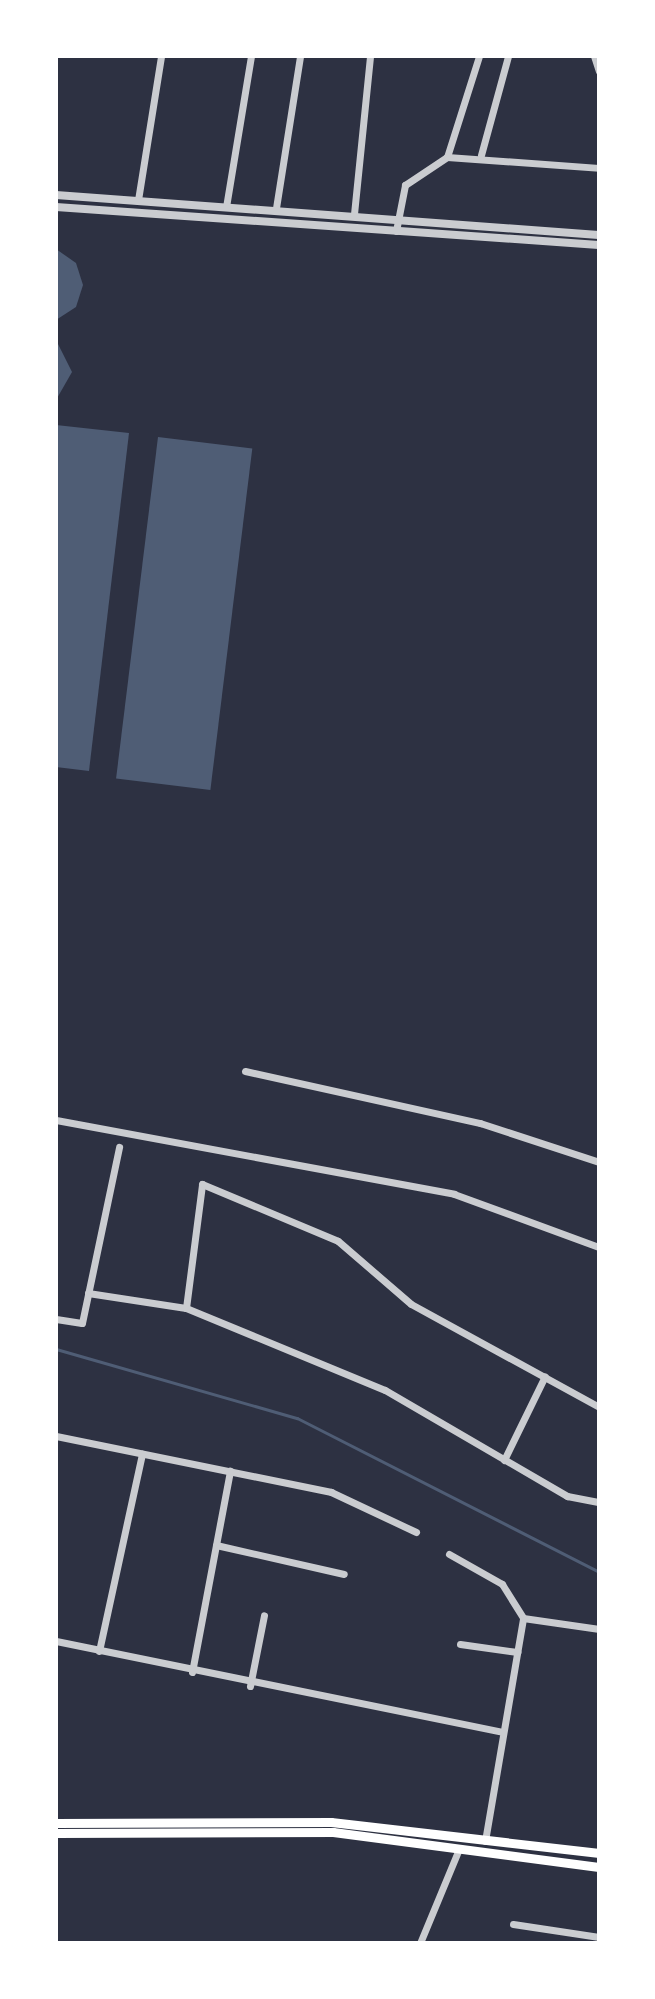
<!DOCTYPE html>
<html>
<head>
<meta charset="utf-8">
<style>
	body { margin:0 }
	#map { position:relative; width:655px; height:1999px; overflow:hidden; background:#2d3142; font-family:Cabin,sans-serif }
	div>[style] { position:absolute }
	.water>* { inset:0; background:#4f5d75; transform-origin:0 0 }
	.stream>* { height:3px; margin:-1.5px; padding:0 1.5px; transform-origin:1.5px; border-radius:1.5px; background:#4f5d75 }
	.minor>* { height:7px; margin:-3.5px; padding:0 3.5px; transform-origin:3.5px; border-radius:3.5px; background:#caccd0 }
	.tertiary>* { height:8px; margin:-4px; padding:0 4px; transform-origin:4px; border-radius:4px; background:#caccd0 }
	.secondary>* { height:9px; margin:-4.5px; padding:0 4.5px; transform-origin:4.5px; border-radius:4.5px; background:#fff }
	span { translate:-50% -50%; white-space:nowrap; text-align:center; line-height:1.15; -webkit-text-stroke:8px #fff; paint-order:stroke }
	.frame { position:absolute; inset:0; border:58px solid #fff; pointer-events:none }
</style>
</head>
<body>
<div id="map">
	<div class="water">
		<i style="clip-path:polygon(56px 249px,76px 263px,83px 285px,76px 307px,56px 320px)"></i>
		<i style="clip-path:polygon(56px 340px,72px 372px,56px 400px)"></i>
		<i style="clip-path:polygon(56px 425px,129px 433px,89px 771px,56px 767px)"></i>
		<i style="left:158px;top:437px;width:95px;height:344px;rotate:7deg"></i>
	</div>
	<div class="stream">
		<i style="left:56px;top:1349px;width:251px;rotate:16deg"></i>
		<i style="left:297px;top:1418px;width:339px;rotate:27deg"></i>
	</div>
	<div class="minor">
		<i style="left:594px;top:56px;width:16px;rotate:72deg"></i>
		<i style="left:481px;top:155px;width:103px;rotate:-74.7deg"></i>
		<i style="left:447px;top:157px;width:106px;rotate:-72.4deg"></i>
		<i style="left:138px;top:200px;width:146px;rotate:-80.9deg"></i>
		<i style="left:226px;top:207px;width:153px;rotate:-80.6deg"></i>
		<i style="left:276px;top:208px;width:154px;rotate:-81deg"></i>
		<i style="left:354px;top:214px;width:159px;rotate:-84.2deg"></i>
		<i style="left:396px;top:231px;width:47px;rotate:-78.9deg"></i>
		<i style="left:405px;top:185px;width:50px;rotate:-33.7deg"></i>
		<i style="left:447px;top:157px;width:152px;rotate:4.1deg"></i>
		<i style="left:245px;top:1071px;width:241px;rotate:12.5deg"></i>
		<i style="left:480px;top:1123px;width:125px;rotate:18.1deg"></i>
		<i style="left:56px;top:1120px;width:405px;rotate:10.5deg"></i>
		<i style="left:454px;top:1194px;width:154px;rotate:20.1deg"></i>
		<i style="left:88px;top:1293px;width:99px;rotate:8.7deg"></i>
		<i style="left:186px;top:1308px;width:215px;rotate:22.4deg"></i>
		<i style="left:385px;top:1390px;width:211px;rotate:30.2deg"></i>
		<i style="left:567px;top:1496px;width:33px;rotate:11deg"></i>
		<i style="left:186px;top:1308px;width:125px;rotate:-82.6deg"></i>
		<i style="left:202px;top:1184px;width:147px;rotate:22.7deg"></i>
		<i style="left:338px;top:1241px;width:96px;rotate:40.8deg"></i>
		<i style="left:411px;top:1304px;width:214px;rotate:28.7deg"></i>
		<i style="left:56px;top:1319px;width:26px;rotate:9deg"></i>
		<i style="left:82px;top:1323px;width:180px;rotate:-78.1deg"></i>
		<i style="left:56px;top:1436px;width:281px;rotate:11.5deg"></i>
		<i style="left:331px;top:1492px;width:94px;rotate:25.2deg"></i>
		<i style="left:504px;top:1460px;width:93px;rotate:-64deg"></i>
		<i style="left:216px;top:1545px;width:131px;rotate:12.8deg"></i>
		<i style="left:449px;top:1554px;width:61px;rotate:29.5deg"></i>
		<i style="left:502px;top:1584px;width:40px;rotate:58deg"></i>
		<i style="left:56px;top:1641px;width:453px;rotate:11.5deg"></i>
		<i style="left:460px;top:1644px;width:58px;rotate:8deg"></i>
		<i style="left:99px;top:1651px;width:202px;rotate:-77.7deg"></i>
		<i style="left:192px;top:1672px;width:205px;rotate:-79.3deg"></i>
		<i style="left:250px;top:1686px;width:72px;rotate:-78.8deg"></i>
		<i style="left:485px;top:1841px;width:226px;rotate:-80.3deg"></i>
		<i style="left:523px;top:1618px;width:77px;rotate:8.2deg"></i>
		<i style="left:513px;top:1924px;width:87px;rotate:8.6deg"></i>
		<i style="left:420px;top:1943px;width:102px;rotate:-67.5deg"></i>
	</div>
	<div class="tertiary">
		<i style="left:56px;top:195px;width:544px;rotate:4.21deg"></i>
		<i style="left:56px;top:207px;width:544px;rotate:4deg"></i>
	</div>
	<div class="secondary">
		<i style="left:56px;top:1823px;width:275px;rotate:-0.2deg"></i>
		<i style="left:331px;top:1822px;width:270px;rotate:6.6deg"></i>
		<i style="left:56px;top:1833px;width:277px;rotate:-0.2deg"></i>
		<i style="left:333px;top:1832px;width:268px;rotate:7.5deg"></i>
	</div>
	<div class="frame"></div>
</div>
</body>
</html>
